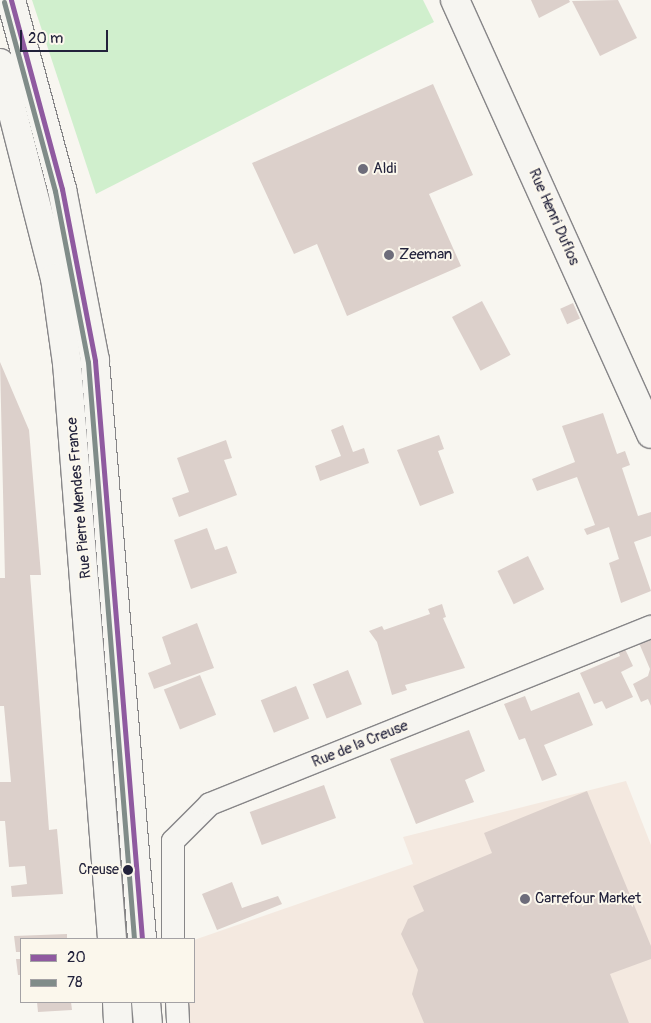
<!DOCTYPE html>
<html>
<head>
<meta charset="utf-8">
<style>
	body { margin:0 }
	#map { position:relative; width:651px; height:1023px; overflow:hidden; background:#f8f6f0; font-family:Pangolin,sans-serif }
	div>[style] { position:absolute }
	.built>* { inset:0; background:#f4e9e0 }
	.green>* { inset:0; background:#d0efcd }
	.building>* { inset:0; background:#dcd0cb; transform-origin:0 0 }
	.roads { filter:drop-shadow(1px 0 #878688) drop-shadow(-1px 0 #878688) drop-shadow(0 1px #878688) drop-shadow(0 -1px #878688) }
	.street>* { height:22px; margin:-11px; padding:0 11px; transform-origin:11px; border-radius:11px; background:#f6f5f1 }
	.secondary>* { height:28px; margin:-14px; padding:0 14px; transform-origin:14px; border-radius:14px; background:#f6f5f1 }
	.bus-1>* { height:5px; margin:-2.5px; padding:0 2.5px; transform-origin:2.5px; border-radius:2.5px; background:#8f5aa0 }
	.bus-2>* { height:5px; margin:-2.5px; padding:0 2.5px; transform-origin:2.5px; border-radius:2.5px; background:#808c89 }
	.dots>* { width:14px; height:14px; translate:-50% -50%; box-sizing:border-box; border:2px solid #fbf7ec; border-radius:50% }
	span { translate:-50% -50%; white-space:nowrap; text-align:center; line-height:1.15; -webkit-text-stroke:4px #fbf7ec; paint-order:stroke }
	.bus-label { font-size:14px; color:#22223b }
	.right { translate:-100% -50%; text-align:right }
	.poi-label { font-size:15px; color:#22223b }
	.left { translate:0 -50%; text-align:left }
	.street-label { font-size:15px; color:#22223b }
	.legend { position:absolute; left:20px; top:938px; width:175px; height:65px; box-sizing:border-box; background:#fbf7ec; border:1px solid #a4a2a5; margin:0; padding:6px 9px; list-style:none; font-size:15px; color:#22223b }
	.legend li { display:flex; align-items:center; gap:10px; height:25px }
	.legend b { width:25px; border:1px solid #a4a2a5 }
	.scale { position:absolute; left:20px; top:30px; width:88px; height:22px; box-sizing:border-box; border:2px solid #22223b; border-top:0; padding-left:6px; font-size:15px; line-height:18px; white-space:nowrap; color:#22223b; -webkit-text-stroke:4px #fbf7ec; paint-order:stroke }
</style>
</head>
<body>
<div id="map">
	<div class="built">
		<i style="clip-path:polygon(626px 781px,651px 845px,651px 1023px,187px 1023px,188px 1002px,194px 1002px,194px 940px,413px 864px,403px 837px)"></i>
	</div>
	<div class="green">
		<i style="clip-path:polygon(32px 0,423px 0,434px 22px,96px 194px)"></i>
	</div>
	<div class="building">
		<i style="clip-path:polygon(531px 0,569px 0,570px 2px,539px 18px)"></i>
		<i style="clip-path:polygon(618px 0,637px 38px,600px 56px,572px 1px)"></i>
		<i style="clip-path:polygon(433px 84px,473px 175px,429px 194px,461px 266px,347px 316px,317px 244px,294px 254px,252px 163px)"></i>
		<i style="left:482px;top:301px;width:61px;height:34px;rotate:62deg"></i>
		<i style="left:573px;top:303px;width:17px;height:14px;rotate:66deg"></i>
		<i style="clip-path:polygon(0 362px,29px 430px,41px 575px,30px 575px,31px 587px,49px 830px,57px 829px,63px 894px,12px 897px,11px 886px,27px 884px,25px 866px,9px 867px,5px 821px,0 821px,0 782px,11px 782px,4px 706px,0 706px,0 578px,5px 578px)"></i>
		<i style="clip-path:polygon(603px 413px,617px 454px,625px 451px,630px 465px,622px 468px,638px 516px,651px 512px,651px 536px,634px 542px,651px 591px,621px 603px,609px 563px,619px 559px,609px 527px,587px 535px,584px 529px,595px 525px,577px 477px,537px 491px,532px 479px,575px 462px,562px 426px)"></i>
		<i style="clip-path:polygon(343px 425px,353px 452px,364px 448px,369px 463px,320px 481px,315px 466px,341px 456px,331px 430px)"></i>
		<i style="clip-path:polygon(439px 435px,444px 449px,438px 451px,454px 493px,420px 506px,397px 450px)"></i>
		<i style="clip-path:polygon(226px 440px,232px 458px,224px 460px,237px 495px,179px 517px,172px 498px,189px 492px,177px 458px)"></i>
		<i style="clip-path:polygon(207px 528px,215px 550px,227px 546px,237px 573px,191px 589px,174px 540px)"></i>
		<i style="left:528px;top:556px;width:37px;height:34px;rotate:64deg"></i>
		<i style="clip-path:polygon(442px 604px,446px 617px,443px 618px,465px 668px,405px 685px,407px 690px,392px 695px,377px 642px,369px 631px,382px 626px,384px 630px,430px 614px,428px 609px)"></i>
		<i style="clip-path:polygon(197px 623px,214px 668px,154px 689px,148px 673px,171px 664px,162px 637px)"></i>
		<i style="clip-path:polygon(651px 638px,651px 706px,648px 699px,641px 702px,633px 684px,648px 676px,650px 669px,639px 643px)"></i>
		<i style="clip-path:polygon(625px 649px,633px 666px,621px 672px,633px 697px,606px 709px,602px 701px,594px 704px,580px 673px,620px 656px,618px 651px)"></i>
		<i style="left:348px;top:670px;width:37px;height:38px;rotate:68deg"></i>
		<i style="left:200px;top:675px;width:43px;height:39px;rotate:68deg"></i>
		<i style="left:296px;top:686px;width:35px;height:38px;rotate:68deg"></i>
		<i style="clip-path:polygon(579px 692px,593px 725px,544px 745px,557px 775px,542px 781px,525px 738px,519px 740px,504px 704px,525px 696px,531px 711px)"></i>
		<i style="clip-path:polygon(469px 730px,485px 771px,465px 780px,474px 802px,416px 824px,390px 759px)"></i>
		<i style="left:324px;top:785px;width:35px;height:79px;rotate:70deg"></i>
		<i style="clip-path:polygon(587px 791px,651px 946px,651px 959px,610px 974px,629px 1023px,424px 1023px,412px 994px,418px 970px,401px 934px,408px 919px,424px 911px,413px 886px,492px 853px,484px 833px)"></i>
		<i style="clip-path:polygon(232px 882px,242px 908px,278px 896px,282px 904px,217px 930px,202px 894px)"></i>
		<i style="clip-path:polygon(67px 934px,67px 939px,21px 939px,21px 952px,16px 952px,14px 936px)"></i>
		<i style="clip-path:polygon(16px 959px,21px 959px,21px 975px,18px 975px)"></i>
		<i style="clip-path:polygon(37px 1002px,71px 1002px,72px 1010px,38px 1012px)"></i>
	</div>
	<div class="roads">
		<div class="street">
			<i style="left:173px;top:939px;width:98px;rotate:-90deg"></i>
			<i style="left:173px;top:841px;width:52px;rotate:-45deg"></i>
			<i style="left:210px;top:804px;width:475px;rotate:-21.9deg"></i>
			<i style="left:177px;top:1002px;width:21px;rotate:87deg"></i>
		</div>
		<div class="secondary">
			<i style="left:11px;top:0;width:196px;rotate:74.9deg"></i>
			<i style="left:62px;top:189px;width:175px;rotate:79.1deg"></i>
			<i style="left:95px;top:361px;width:580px;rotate:85.35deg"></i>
			<i style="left:455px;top:0;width:476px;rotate:65.7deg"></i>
			<i style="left:0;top:63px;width:222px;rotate:75.7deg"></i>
			<i style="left:55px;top:278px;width:86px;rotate:82deg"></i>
			<i style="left:67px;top:363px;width:578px;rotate:85.53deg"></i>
			<i style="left:117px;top:1002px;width:21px;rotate:87deg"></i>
			<i style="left:146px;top:1002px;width:21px;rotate:85deg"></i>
		</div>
	</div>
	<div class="bus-1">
		<i style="left:11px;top:0;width:196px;rotate:74.9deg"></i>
		<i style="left:62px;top:189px;width:175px;rotate:79.1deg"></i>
		<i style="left:95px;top:361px;width:580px;rotate:85.35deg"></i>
	</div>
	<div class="bus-2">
		<i style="left:4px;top:2px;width:196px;rotate:74.9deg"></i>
		<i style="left:55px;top:191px;width:174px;rotate:79.1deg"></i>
		<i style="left:88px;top:362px;width:579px;rotate:85.44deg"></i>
	</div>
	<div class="dots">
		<i style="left:363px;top:169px;background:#6d6c7a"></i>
		<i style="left:389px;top:255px;background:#6d6c7a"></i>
		<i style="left:128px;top:870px;background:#22223b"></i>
		<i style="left:525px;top:899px;background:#6d6c7a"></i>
	</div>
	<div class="bus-label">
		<span class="right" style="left:119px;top:870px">Creuse</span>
	</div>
	<div class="poi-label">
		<span class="left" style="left:373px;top:169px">Aldi</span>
		<span class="left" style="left:399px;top:255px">Zeeman</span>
		<span class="left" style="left:535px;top:899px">Carrefour Market</span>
	</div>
	<div class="street-label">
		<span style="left:554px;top:217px;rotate:66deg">Rue Henri Duflos</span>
		<span style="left:79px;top:498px;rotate:-95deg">Rue Pierre Mendes France</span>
		<span style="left:360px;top:744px;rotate:-22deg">Rue de la Creuse</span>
	</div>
	<ul class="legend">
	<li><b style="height:6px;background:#8f5aa0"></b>20</li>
	<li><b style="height:6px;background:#808c89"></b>78</li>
	</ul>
	<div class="scale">20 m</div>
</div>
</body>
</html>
